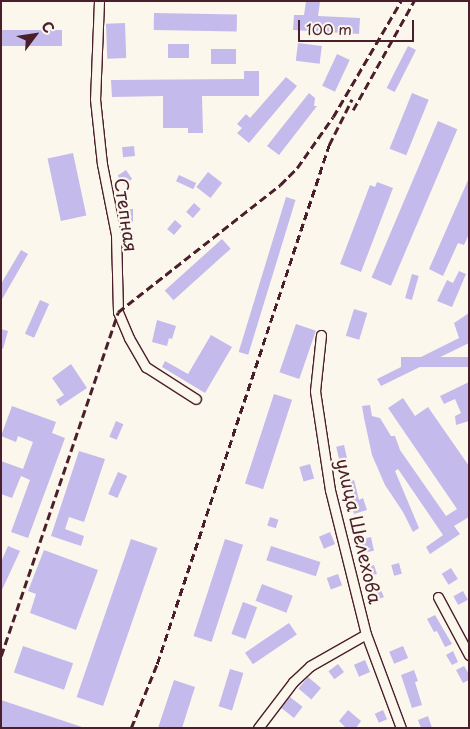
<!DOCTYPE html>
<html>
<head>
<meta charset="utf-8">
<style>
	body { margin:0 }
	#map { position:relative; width:470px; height:729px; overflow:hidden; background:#fbf7ec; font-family:"Playpen Sans",sans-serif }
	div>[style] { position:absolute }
	.building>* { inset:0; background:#c5baec; transform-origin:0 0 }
	.roads { filter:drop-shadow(1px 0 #4a1f2b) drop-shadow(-1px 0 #4a1f2b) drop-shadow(0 1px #4a1f2b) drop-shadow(0 -1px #4a1f2b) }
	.street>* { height:9px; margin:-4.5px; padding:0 4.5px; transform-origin:4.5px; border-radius:4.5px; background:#fbf7ec }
	.rail>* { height:2.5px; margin-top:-1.25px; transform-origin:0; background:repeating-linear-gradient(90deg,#4a1f2b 0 8px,transparent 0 12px) }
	span { translate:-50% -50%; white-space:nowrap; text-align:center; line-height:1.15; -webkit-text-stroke:4.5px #fbf7ec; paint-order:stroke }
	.street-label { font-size:18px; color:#4a1f2b }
	.frame { position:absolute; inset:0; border:2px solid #4a1f2b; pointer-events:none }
	.north { position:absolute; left:10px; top:10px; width:50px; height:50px; -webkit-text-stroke:4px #fbf7ec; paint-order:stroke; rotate:59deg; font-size:14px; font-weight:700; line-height:20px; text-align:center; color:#4a1f2b }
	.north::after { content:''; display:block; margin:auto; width:18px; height:22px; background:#4a1f2b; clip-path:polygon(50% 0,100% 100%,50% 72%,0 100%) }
	.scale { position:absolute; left:298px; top:20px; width:116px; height:22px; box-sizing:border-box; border:2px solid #4a1f2b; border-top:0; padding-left:6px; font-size:15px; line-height:18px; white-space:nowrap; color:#4a1f2b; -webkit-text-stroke:4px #fbf7ec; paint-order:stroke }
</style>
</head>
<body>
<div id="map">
	<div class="building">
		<i style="clip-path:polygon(306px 1px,320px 2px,318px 16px,360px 18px,359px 34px,293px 30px,294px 15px,304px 15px)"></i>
		<i style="left:154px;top:13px;width:83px;height:17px;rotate:1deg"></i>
		<i style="left:125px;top:23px;width:35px;height:19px;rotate:88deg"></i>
		<i style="left:62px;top:30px;width:16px;height:61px;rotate:90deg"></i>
		<i style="left:298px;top:43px;width:24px;height:18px;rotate:7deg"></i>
		<i style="left:189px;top:44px;width:14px;height:21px;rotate:90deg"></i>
		<i style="left:408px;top:46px;width:9px;height:47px;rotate:27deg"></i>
		<i style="left:236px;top:49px;width:15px;height:25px;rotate:90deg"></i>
		<i style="left:337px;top:54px;width:14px;height:35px;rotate:25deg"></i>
		<i style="clip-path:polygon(244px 71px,259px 71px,259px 96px,202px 96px,203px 133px,188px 133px,188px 128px,163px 128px,163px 96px,112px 97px,111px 80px,244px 79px)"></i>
		<i style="clip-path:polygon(286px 77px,297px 86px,249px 143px,237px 133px,242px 128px,237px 124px,246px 114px,250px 118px)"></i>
		<i style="clip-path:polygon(309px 93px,315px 98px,314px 106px,317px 106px,279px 155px,267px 146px)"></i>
		<i style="left:412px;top:93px;width:18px;height:60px;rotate:22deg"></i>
		<i style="left:438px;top:121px;width:21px;height:170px;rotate:23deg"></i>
		<i style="left:134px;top:146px;width:10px;height:12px;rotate:84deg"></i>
		<i style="left:73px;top:153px;width:64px;height:26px;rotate:78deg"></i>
		<i style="left:126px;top:170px;width:11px;height:10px;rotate:56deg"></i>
		<i style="left:208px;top:172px;width:18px;height:19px;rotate:38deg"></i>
		<i style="left:179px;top:175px;width:19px;height:7px;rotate:25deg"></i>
		<i style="clip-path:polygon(469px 178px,469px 234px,464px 245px,458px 243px,443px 276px,429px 269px)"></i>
		<i style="clip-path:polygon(377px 182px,393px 188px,361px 272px,340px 264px,370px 185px,375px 187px)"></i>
		<i style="left:286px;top:197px;width:10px;height:162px;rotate:17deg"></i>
		<i style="left:194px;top:203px;width:9px;height:12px;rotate:41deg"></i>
		<i style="left:121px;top:209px;width:12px;height:13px"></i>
		<i style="left:175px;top:220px;width:9px;height:12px;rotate:41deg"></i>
		<i style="left:222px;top:239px;width:13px;height:77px;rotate:48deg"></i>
		<i style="clip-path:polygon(21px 250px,28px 254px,1px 301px,1px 284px)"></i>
		<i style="clip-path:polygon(459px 271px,466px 274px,452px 307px,437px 301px,447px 280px,453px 283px)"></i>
		<i style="left:412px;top:274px;width:7px;height:25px;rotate:16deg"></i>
		<i style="left:40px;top:300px;width:10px;height:37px;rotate:24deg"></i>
		<i style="left:354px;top:309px;width:14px;height:28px;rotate:17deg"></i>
		<i style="clip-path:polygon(469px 313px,469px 343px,381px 386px,377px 379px,459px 338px,454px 323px)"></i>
		<i style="clip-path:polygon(157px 320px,176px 326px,172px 339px,169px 338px,167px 346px,152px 342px)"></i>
		<i style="left:296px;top:324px;width:21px;height:51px;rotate:19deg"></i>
		<i style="clip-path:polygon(1px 329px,8px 331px,3px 349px,1px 348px)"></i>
		<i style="clip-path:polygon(211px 335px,232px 347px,205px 393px,162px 367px,165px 361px,188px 374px)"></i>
		<i style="left:469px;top:357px;width:10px;height:68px;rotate:90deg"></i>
		<i style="clip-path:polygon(71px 364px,87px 388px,60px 406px,56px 400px,64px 395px,52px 378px)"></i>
		<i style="clip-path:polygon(469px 382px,469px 421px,456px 425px,455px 416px,461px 413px,455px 399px,444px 404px,440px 396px)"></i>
		<i style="left:274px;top:394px;width:19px;height:94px;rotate:18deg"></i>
		<i style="clip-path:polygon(403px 398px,415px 416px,428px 407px,469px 466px,469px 517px,454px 526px,460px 534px,430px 554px,426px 547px,443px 535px,398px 469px,395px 471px,419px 528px,413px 532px,403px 512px,385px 485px,372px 455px,364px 418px,362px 406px,370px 405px,372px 416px,380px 418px,391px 436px,395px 436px,400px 450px,446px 516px,457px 509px,388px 408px)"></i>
		<i style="clip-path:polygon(12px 406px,56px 422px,52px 433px,65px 438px,28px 538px,11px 532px,30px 480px,21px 476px,12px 498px,1px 494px,1px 461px,23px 469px,33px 442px,18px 436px,16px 442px,1px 436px)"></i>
		<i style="left:116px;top:421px;width:8px;height:17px;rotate:23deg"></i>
		<i style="left:344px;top:445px;width:13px;height:8px;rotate:77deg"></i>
		<i style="clip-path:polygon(79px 451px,105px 459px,84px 522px,69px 517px,65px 529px,84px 536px,81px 546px,51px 536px)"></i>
		<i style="left:310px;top:464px;width:15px;height:11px;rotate:74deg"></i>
		<i style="left:118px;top:472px;width:10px;height:24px;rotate:24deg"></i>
		<i style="clip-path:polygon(354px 480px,359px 500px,363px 498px,367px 510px,354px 514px,345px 482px)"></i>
		<i style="left:270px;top:517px;width:9px;height:9px;rotate:18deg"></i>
		<i style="left:330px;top:532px;width:13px;height:12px;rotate:67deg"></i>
		<i style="left:371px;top:537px;width:14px;height:14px;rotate:78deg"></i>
		<i style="left:131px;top:539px;width:28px;height:167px;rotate:19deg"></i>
		<i style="left:225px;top:539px;width:19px;height:102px;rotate:18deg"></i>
		<i style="clip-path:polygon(8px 546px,20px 551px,1px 592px,1px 562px)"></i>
		<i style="left:271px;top:546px;width:52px;height:15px;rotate:18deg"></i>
		<i style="clip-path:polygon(44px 550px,98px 570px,76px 630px,30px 613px,36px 594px,28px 591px)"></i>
		<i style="left:399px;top:563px;width:11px;height:8px;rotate:75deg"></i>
		<i style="clip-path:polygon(374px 565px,377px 574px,368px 576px,365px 567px)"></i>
		<i style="left:451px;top:568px;width:13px;height:11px;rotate:58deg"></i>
		<i style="left:338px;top:574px;width:12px;height:12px;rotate:70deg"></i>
		<i style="left:262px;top:584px;width:33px;height:18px;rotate:21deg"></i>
		<i style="clip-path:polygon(379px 586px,384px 597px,374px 601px,370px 589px)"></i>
		<i style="left:463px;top:591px;width:10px;height:11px;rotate:61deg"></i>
		<i style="left:243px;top:602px;width:15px;height:34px;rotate:20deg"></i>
		<i style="clip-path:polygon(435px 615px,452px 644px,445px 647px,437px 631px,434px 632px,427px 619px)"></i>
		<i style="left:289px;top:623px;width:14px;height:53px;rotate:56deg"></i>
		<i style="left:23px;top:646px;width:53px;height:28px;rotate:19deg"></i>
		<i style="left:403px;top:646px;width:13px;height:15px;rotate:67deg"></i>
		<i style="clip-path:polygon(453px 651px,458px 662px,452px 665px,446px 655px)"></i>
		<i style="left:365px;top:660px;width:13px;height:12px;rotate:67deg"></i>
		<i style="left:338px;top:664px;width:10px;height:12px;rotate:53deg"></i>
		<i style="clip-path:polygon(464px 666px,469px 674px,469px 680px,463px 683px,456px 670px)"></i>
		<i style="left:230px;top:669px;width:14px;height:39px;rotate:17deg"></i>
		<i style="clip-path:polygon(414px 670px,418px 681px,415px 682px,422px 705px,412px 708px,401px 675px)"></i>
		<i style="left:308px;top:677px;width:17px;height:15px;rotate:40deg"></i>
		<i style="clip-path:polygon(174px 680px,195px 687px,182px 728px,158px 728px)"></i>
		<i style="left:290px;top:697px;width:16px;height:14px;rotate:38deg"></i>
		<i style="clip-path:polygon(1px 700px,82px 727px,81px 728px,1px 728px)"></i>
		<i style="clip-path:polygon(348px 710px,361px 721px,356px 728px,346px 728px,339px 721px)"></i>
		<i style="left:383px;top:710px;width:10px;height:9px;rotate:66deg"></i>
		<i style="clip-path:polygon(428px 716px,432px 728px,421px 728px,418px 720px)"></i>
	</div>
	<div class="roads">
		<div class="street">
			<i style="left:99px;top:1px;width:98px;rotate:92.3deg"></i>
			<i style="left:95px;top:99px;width:65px;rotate:83.9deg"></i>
			<i style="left:102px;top:164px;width:72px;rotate:78.8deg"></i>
			<i style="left:116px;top:235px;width:77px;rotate:88.5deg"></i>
			<i style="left:118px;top:312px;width:28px;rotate:67deg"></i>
			<i style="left:129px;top:338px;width:34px;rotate:60deg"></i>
			<i style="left:146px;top:367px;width:59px;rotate:32.6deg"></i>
			<i style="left:321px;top:335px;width:56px;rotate:96.1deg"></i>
			<i style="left:315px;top:391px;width:100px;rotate:81.4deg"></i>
			<i style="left:330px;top:490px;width:148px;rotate:76deg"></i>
			<i style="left:366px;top:634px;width:100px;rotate:69.6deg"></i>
			<i style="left:438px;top:597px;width:66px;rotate:61.9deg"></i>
			<i style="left:258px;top:728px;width:58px;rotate:-52.7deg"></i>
			<i style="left:293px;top:682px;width:23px;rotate:-43deg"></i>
			<i style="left:310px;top:666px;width:64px;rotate:-29.7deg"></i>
		</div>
	</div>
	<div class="rail">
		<i style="left:353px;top:110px;width:125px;rotate:-60.8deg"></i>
		<i style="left:1px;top:656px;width:363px;rotate:-71.2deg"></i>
		<i style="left:118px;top:312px;width:206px;rotate:-38.1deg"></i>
		<i style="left:280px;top:185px;width:24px;rotate:-45deg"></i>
		<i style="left:297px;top:168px;width:62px;rotate:-54.8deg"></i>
		<i style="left:333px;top:117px;width:134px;rotate:-59.6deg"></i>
		<i style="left:131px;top:728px;width:69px;rotate:-67.9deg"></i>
		<i style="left:157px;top:664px;width:547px;rotate:-71.66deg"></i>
		<i style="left:329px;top:145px;width:51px;rotate:-63.4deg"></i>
	</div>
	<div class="street-label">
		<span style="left:126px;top:215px;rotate:82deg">Степная</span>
		<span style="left:359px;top:531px;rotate:77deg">улица Шелехова</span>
	</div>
	<div class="frame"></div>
	<div class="north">С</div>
	<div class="scale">100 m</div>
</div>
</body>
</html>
